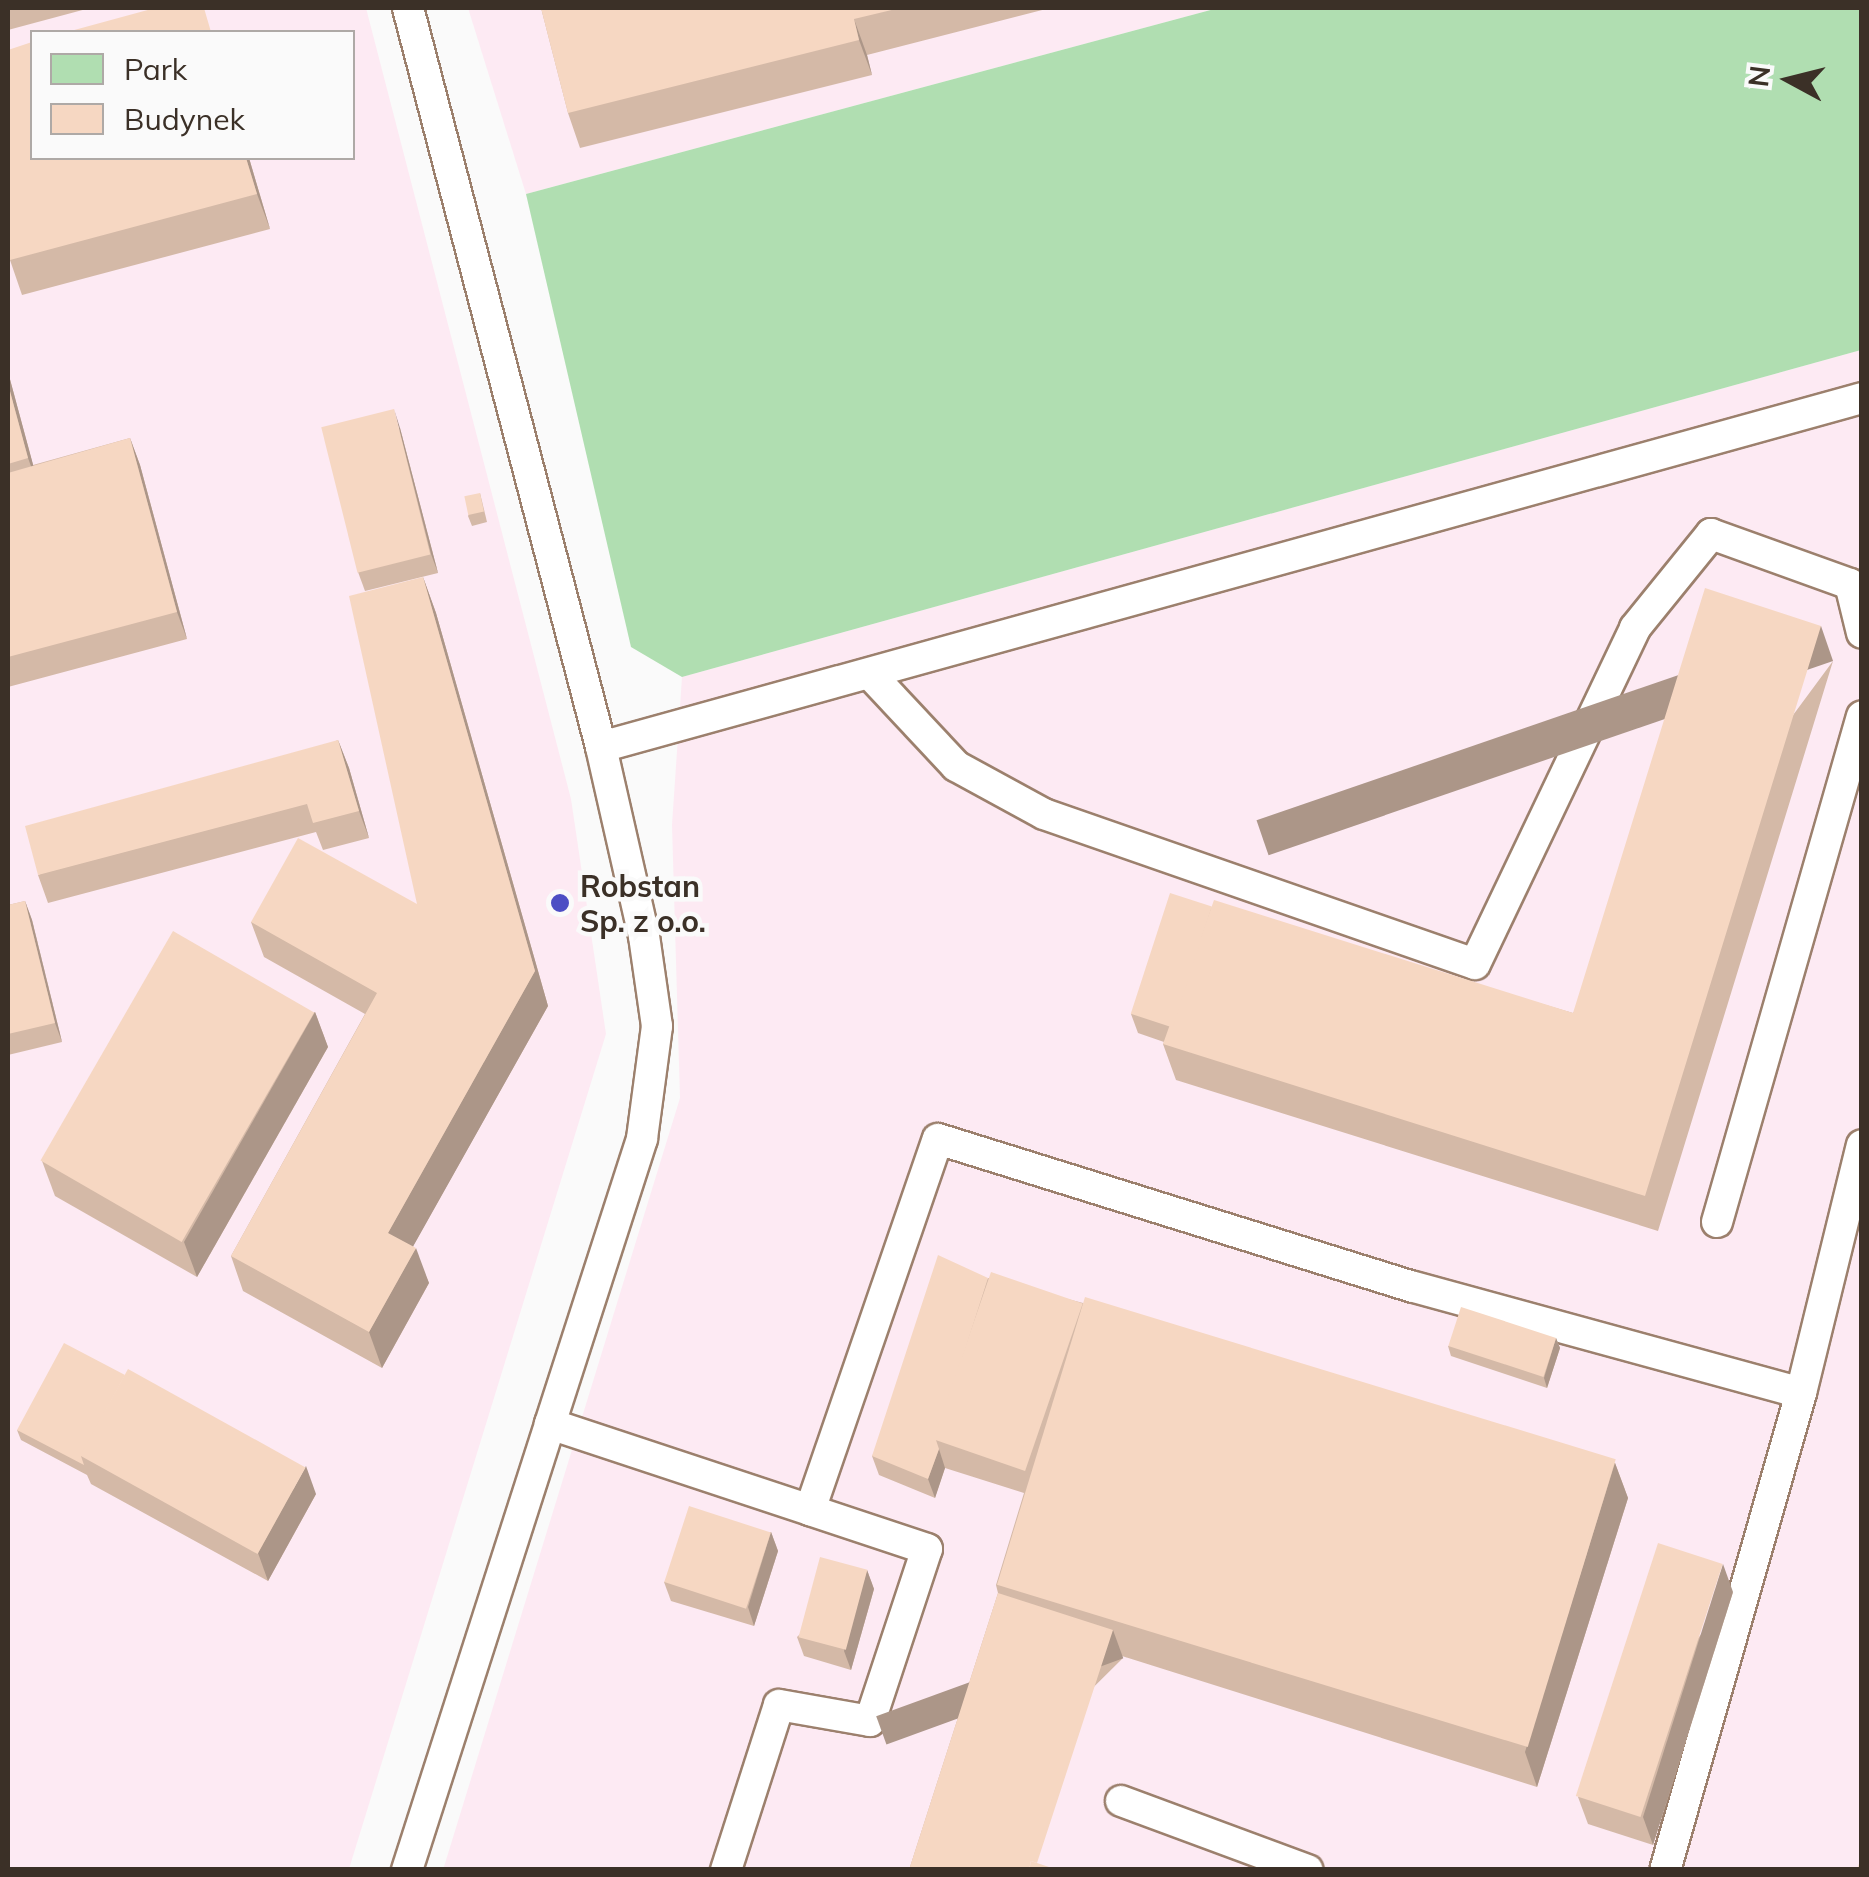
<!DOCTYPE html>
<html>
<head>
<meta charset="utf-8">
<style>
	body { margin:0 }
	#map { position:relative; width:1869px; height:1877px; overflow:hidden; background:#fafafa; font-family:Mulish,sans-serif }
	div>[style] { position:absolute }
	.industrial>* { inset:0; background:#fdeaf3 }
	.green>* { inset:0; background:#b0deb1 }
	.roads { filter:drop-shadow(2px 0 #9c806d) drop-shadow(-2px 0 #9c806d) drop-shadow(0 2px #9c806d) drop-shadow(0 -2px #9c806d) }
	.service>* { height:30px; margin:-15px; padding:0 15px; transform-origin:15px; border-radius:15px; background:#fff }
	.wall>* { inset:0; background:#d4b9a7 }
	.shaded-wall>* { inset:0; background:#ac9688; transform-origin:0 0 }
	.building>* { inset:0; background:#f6d7c2; transform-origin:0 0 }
	.dots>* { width:28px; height:28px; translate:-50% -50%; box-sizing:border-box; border:5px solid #fafafa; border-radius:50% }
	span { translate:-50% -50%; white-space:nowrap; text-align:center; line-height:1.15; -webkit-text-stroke:9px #fafafa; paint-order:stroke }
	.poi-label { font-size:30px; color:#3b3027; font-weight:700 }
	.left { translate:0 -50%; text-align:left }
	.frame { position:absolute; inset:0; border:10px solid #3b3027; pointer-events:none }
	.legend { position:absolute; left:30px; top:30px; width:325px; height:130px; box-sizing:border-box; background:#fafafa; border:2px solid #aea9a6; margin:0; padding:12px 18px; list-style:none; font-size:30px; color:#3b3027 }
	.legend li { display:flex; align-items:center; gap:20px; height:50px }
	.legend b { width:50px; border:2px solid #aea9a6 }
	.north { position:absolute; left:1739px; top:30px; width:100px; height:100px; -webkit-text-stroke:8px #fafafa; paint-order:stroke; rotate:277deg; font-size:28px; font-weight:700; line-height:40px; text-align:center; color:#3b3027 }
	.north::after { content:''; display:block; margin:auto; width:35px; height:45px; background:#3b3027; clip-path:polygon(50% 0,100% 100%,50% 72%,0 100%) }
</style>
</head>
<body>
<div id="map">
	<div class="industrial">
		<i style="clip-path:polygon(evenodd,8px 8px,366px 8px,571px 799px,606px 1034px,349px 1869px,8px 1870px,8px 8px,32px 32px,352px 32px,352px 158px,32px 158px,32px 32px)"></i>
		<i style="clip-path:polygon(468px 8px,1218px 8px,526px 194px)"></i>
		<i style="clip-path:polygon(1861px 350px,1861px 1869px,443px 1870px,680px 1098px,672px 825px,682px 677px)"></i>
	</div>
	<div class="green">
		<i style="clip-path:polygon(1218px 8px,1861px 8px,1861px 350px,682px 677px,631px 647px,526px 194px)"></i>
	</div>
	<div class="roads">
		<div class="service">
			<i style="left:408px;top:8px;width:764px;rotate:75.36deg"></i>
			<i style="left:601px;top:747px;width:194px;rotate:77.2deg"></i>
			<i style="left:644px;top:936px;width:91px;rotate:81.8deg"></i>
			<i style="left:657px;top:1026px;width:114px;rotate:97.6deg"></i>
			<i style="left:642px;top:1139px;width:299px;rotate:107.9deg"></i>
			<i style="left:550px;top:1424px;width:274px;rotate:18.3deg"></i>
			<i style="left:810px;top:1510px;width:392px;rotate:-71deg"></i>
			<i style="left:938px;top:1139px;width:498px;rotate:17.3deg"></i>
			<i style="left:1414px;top:1287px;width:401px;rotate:15.3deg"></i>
			<i style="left:1801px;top:1393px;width:496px;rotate:105.9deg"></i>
			<i style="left:870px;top:674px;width:126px;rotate:46.9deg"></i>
			<i style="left:956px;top:766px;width:100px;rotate:28.6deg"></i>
			<i style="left:1044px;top:814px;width:456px;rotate:19.2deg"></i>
			<i style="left:1475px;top:964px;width:372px;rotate:-64.5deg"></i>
			<i style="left:1635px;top:628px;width:121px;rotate:-51deg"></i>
			<i style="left:1711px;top:534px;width:148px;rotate:19.8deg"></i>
			<i style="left:1850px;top:584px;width:50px;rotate:76.2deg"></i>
			<i style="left:601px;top:747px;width:1308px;rotate:-15.47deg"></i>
			<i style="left:1717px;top:1222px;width:526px;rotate:-74.01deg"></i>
			<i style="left:1801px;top:1393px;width:255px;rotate:-76.2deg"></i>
			<i style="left:1121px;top:1801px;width:199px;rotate:20.3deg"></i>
			<i style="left:407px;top:1870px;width:468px;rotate:-72.2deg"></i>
			<i style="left:726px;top:1870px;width:173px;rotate:-72.2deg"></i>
			<i style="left:779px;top:1705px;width:92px;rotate:10deg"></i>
			<i style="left:870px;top:1721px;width:181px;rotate:-71.7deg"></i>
			<i style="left:927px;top:1549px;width:123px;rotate:-161.6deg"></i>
		</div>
	</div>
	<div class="wall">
		<i style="clip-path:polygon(8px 8px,90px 8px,8px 30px)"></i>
		<i style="clip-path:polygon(541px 8px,1050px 8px,867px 55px,872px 75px,580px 148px,568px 113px)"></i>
		<i style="clip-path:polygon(32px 158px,249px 158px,270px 229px,22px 295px,10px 260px)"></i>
		<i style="clip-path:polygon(8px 372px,33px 465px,130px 438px,140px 465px,187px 639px,8px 687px)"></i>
		<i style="clip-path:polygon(400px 428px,438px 573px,365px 591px,358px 572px)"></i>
		<i style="clip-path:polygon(480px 493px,487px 522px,472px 526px,468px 516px)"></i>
		<i style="clip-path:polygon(423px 577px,436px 613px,548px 1006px,413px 1246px,429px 1283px,382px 1368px,243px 1291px,231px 1256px,365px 1014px,264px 957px,251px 922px,417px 904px)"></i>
		<i style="clip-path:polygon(1833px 661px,1658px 1231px,1176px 1080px,1163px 1044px,1164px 1042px,1138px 1033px,1131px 1014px,1212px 907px,1573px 1013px)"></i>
		<i style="clip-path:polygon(338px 740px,349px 768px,369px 838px,323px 850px,316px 832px,48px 903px,38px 875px)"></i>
		<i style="clip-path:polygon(25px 901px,32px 920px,62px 1042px,8px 1055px,8px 905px)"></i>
		<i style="clip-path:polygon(315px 1012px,328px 1047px,197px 1277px,55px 1196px,42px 1161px)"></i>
		<i style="clip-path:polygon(988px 1278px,1083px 1303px,1615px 1463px,1628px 1498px,1537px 1787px,1122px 1656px,1123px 1658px,909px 1870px,998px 1593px,996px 1585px,1024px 1493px,945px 1468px,935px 1498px,879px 1475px,872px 1456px)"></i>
		<i style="clip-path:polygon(1556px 1338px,1560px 1348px,1547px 1388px,1451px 1356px,1448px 1346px)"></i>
		<i style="clip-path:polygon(17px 1430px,316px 1494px,268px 1581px,91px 1484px,87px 1475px,21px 1440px)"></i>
		<i style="clip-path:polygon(771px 1532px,778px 1551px,754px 1626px,671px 1601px,664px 1582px)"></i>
		<i style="clip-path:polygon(867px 1570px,874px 1589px,851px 1670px,804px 1656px,797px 1637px)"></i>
		<i style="clip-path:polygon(1733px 1592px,1653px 1845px,1588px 1824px,1578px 1797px)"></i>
	</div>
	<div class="shaded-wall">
		<i style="clip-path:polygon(854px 19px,867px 55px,872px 75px,859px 40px)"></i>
		<i style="clip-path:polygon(246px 158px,249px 158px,270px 229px,257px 194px)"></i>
		<i style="clip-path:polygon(8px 372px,41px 494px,28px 458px,8px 384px)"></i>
		<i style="clip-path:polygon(394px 409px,400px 428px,438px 573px,431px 554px)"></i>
		<i style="clip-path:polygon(130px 438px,140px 465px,187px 639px,177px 612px)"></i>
		<i style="clip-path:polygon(423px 577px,436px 613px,548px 1006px,401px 1268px,388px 1233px,535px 971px)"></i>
		<i style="left:1821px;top:626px;width:37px;height:597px;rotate:71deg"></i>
		<i style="clip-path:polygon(338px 740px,349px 768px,369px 838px,359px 811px)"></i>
		<i style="clip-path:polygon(25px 901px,32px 920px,62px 1042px,55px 1023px)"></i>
		<i style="clip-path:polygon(315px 1012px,328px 1047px,197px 1277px,184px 1242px)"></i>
		<i style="clip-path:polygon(416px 1248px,429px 1283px,382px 1368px,369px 1332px)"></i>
		<i style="clip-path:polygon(1556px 1338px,1560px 1348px,1547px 1388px,1544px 1378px)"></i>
		<i style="clip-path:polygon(939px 1449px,945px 1468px,935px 1498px,928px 1479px)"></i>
		<i style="clip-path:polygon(1615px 1463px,1628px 1498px,1537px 1787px,1525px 1752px)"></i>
		<i style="clip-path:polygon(306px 1466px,316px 1494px,268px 1581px,258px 1553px)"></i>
		<i style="clip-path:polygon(771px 1532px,778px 1551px,754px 1626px,748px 1607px)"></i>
		<i style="clip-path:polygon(1723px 1564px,1733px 1592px,1653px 1845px,1643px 1817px)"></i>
		<i style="clip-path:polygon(867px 1570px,874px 1589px,851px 1670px,844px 1651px)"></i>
		<i style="left:1113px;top:1630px;width:30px;height:252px;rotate:70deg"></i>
	</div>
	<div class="building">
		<i style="clip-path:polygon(155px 8px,204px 8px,211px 32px,67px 32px)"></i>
		<i style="clip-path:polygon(541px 8px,900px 8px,854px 19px,859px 40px,568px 113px)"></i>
		<i style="clip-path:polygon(32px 42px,32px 158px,246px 158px,257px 194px,10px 260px,8px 253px,8px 50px)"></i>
		<i style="clip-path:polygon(8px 384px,28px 458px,8px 464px)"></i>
		<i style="left:394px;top:409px;width:150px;height:75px;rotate:76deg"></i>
		<i style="clip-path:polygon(130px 438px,177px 612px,8px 657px,8px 473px)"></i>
		<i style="left:480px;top:493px;width:19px;height:16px;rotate:78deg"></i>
		<i style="clip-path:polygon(423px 577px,535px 971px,388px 1233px,416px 1248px,369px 1332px,231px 1256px,377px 993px,251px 922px,298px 838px,417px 904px,349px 596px)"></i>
		<i style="clip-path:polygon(1705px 588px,1821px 626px,1645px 1196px,1163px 1044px,1214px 900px,1573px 1013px)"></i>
		<i style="clip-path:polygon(338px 740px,359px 811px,313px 823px,307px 804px,38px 875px,25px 826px)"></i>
		<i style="left:1170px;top:893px;width:44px;height:127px;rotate:18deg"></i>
		<i style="clip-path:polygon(25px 901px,55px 1023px,8px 1034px,8px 905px)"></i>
		<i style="left:173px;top:931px;width:163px;height:265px;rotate:30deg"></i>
		<i style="clip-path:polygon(938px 1255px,988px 1278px,936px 1440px,939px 1449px,928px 1479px,872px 1456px)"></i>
		<i style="left:991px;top:1272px;width:97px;height:177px;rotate:19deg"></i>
		<i style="left:1085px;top:1297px;width:555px;height:301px;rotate:17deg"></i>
		<i style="left:1461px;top:1307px;width:100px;height:41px;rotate:18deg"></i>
		<i style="clip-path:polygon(64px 1343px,125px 1375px,81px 1456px,84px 1465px,17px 1430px)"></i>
		<i style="left:128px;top:1369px;width:203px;height:99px;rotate:29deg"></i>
		<i style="left:689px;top:1506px;width:86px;height:80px;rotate:18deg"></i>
		<i style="left:1658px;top:1543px;width:68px;height:266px;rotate:18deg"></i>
		<i style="left:820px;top:1557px;width:49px;height:83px;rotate:15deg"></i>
		<i style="clip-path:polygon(998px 1593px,1113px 1630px,1037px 1863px,1031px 1861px,1029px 1870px,909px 1870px)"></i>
		<i style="clip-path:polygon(1862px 1854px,1862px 1870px,1857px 1870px)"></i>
		<i style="clip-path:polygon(1031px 1861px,1058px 1870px,1029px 1870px)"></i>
	</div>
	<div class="dots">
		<i style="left:560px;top:903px;background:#4d4ec4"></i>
	</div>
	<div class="poi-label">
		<span class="left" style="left:580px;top:903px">Robstan<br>Sp. z o.o.</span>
	</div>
	<div class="frame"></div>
	<ul class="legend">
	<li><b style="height:28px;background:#b0deb1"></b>Park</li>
	<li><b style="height:28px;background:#f6d7c2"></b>Budynek</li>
	</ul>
	<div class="north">N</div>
</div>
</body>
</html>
